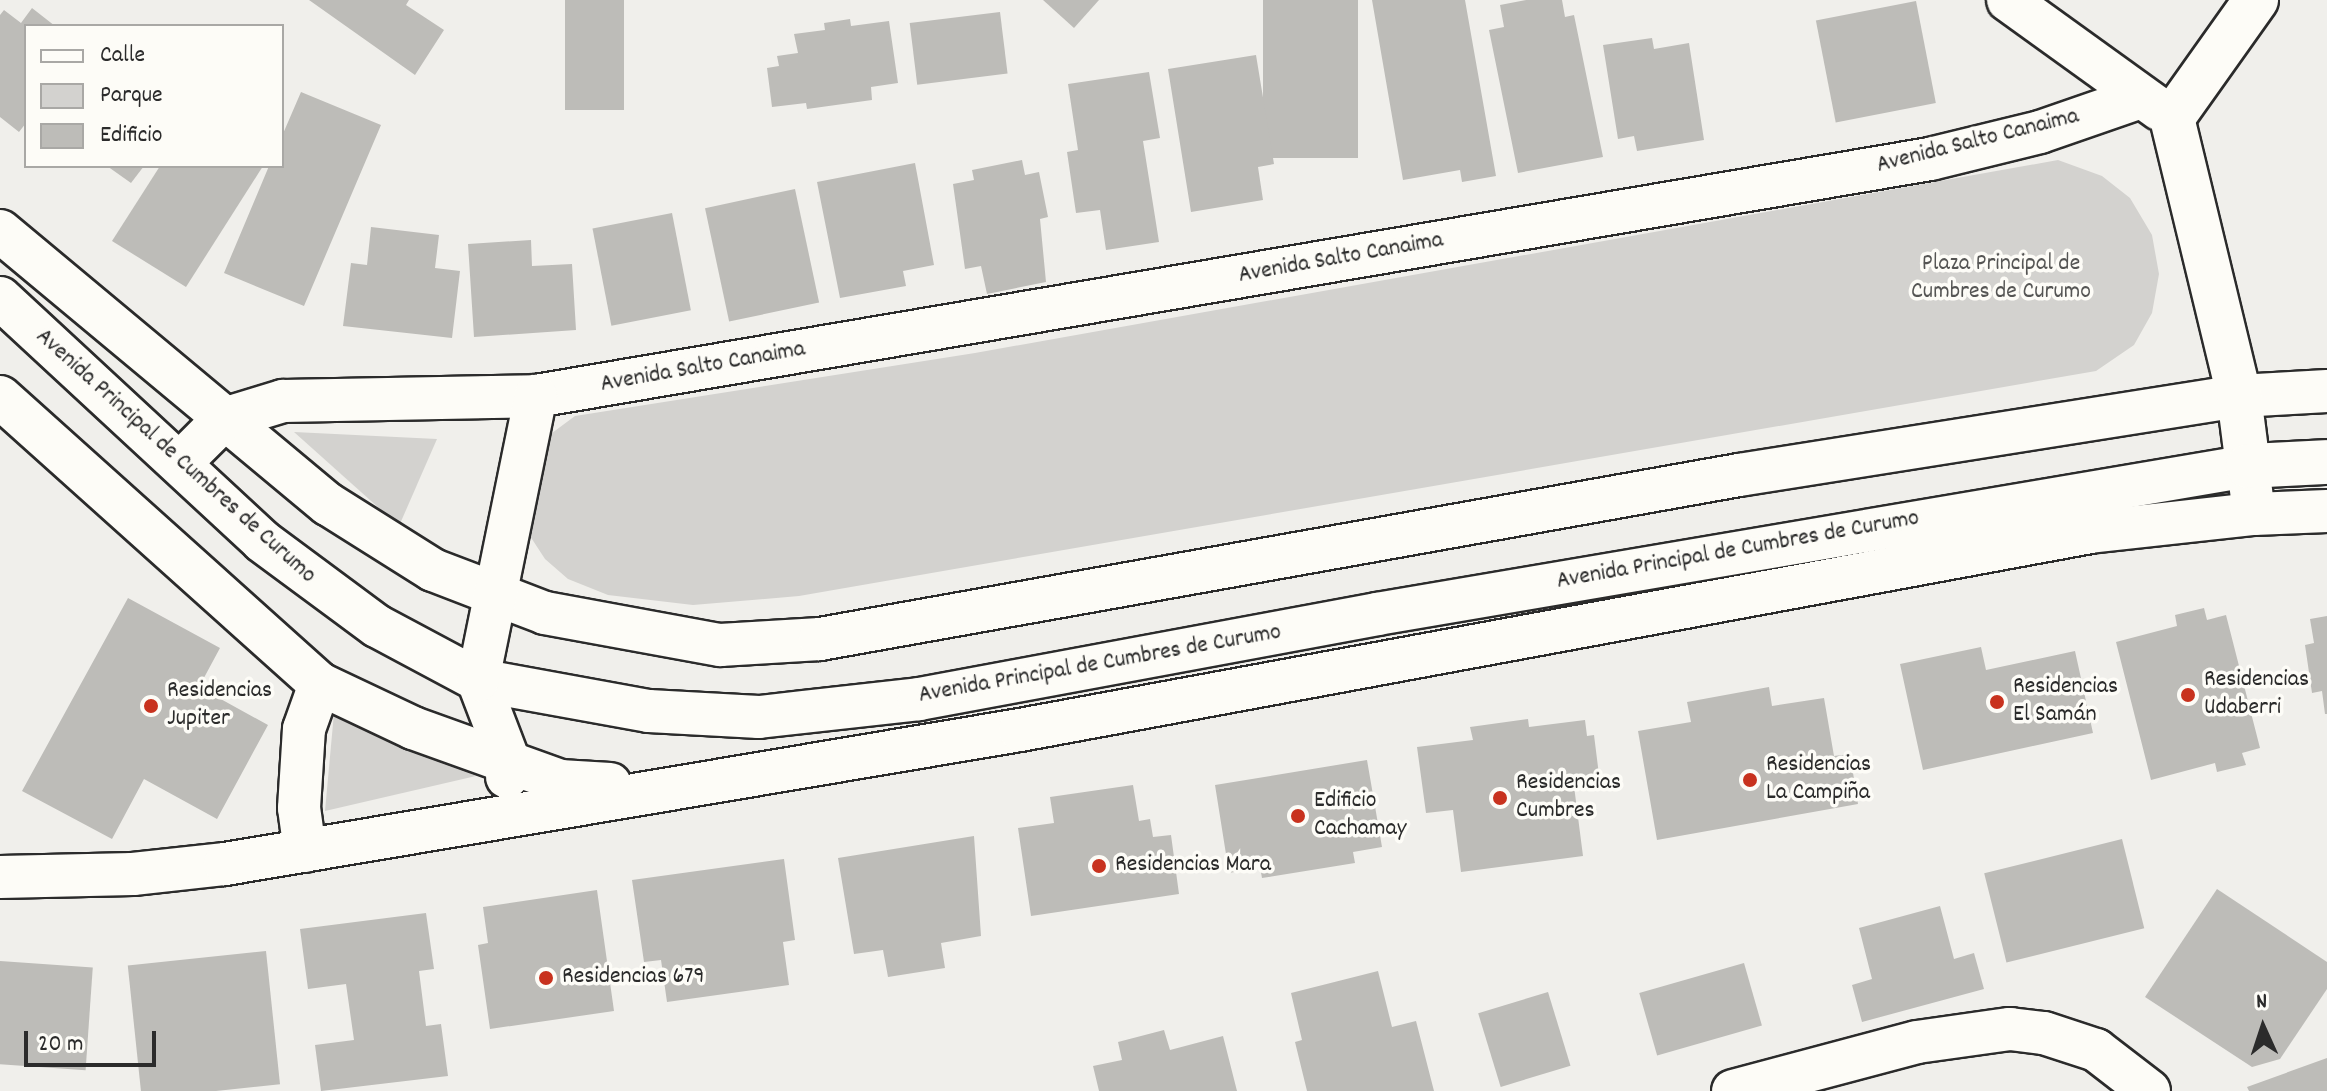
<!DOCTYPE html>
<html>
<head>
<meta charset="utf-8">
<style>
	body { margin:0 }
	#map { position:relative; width:2327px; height:1091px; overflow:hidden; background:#f0efeb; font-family:Dekko,sans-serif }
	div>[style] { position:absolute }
	.green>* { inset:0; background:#d3d2cf }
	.building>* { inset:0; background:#bdbcb8; transform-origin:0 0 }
	.roads { filter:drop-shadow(2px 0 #2b2b2b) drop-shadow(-2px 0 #2b2b2b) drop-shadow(0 2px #2b2b2b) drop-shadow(0 -2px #2b2b2b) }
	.street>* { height:42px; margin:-21px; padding:0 21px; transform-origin:21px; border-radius:21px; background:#fdfcf7 }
	.secondary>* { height:44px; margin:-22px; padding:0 22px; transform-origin:22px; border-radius:22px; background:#fdfcf7 }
	.dots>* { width:22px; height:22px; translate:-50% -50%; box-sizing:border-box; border:4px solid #fdfcf7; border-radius:50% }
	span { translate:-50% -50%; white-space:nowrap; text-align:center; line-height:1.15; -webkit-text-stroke:7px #fdfcf7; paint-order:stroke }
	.street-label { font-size:24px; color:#2b2b2b }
	.park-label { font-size:24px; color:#555554 }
	.poi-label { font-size:24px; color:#2b2b2b }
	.left { translate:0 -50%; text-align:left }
	.legend { position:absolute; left:24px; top:24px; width:260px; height:144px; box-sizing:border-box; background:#fdfcf7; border:2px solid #a9a8a5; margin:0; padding:10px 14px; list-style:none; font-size:24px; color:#2b2b2b }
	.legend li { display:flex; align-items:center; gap:16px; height:40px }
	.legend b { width:40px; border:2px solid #a9a8a5 }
	.north { position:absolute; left:2223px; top:987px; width:80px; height:80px; -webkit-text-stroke:6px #fdfcf7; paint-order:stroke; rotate:357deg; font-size:22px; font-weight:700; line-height:32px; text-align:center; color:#2b2b2b }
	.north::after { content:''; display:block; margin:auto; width:28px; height:36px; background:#2b2b2b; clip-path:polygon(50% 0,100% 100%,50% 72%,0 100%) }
	.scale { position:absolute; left:24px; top:1031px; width:132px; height:36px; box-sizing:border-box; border:4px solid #2b2b2b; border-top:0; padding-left:10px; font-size:24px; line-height:28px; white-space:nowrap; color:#2b2b2b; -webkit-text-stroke:6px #fdfcf7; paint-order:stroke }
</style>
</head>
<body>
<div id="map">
	<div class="green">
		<i style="clip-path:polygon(2058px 160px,2102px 176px,2130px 198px,2152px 235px,2159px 274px,2152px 313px,2134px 345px,2096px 371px,799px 596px,693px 605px,608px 595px,568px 579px,545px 559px,530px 536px,524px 501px,548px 436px,575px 416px,975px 353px)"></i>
		<i style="clip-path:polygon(294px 432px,437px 439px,399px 526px)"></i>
		<i style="clip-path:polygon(334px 713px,476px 776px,325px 811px)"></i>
	</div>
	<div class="building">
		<i style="clip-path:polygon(309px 0,409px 0,406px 5px,444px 30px,415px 75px)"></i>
		<i style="left:565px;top:0;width:59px;height:110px"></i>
		<i style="clip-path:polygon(1043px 0,1099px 0,1074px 28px)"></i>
		<i style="left:1263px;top:0;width:95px;height:158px"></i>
		<i style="clip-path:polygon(1372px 0,1465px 0,1496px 176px,1462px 182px,1460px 170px,1403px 180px)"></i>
		<i style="clip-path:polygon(1526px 0,1562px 0,1565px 17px,1574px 15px,1603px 157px,1518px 173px,1489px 30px,1504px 27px,1500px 5px)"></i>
		<i style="left:1916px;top:1px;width:104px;height:102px;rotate:79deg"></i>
		<i style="clip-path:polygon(32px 8px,55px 26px,26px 26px,26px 123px,19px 132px,0 117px,0 15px,4px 10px,21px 23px)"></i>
		<i style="left:1000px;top:12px;width:62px;height:91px;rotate:83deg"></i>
		<i style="clip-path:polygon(850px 19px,851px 26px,889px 21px,898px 83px,871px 87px,872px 100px,807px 109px,806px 103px,772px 107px,767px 68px,779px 66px,777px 56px,798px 53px,794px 34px,825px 30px,824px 23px)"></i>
		<i style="clip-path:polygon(1652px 38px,1654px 49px,1689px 43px,1704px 140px,1637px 151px,1634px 136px,1618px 139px,1603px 45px)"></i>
		<i style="clip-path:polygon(1256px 55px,1274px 164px,1258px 167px,1263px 200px,1191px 212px,1168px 69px)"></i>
		<i style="clip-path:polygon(1149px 72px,1160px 138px,1143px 141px,1159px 242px,1106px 250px,1100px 210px,1076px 213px,1067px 152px,1078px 150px,1068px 84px)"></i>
		<i style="clip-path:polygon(301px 92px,381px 125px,304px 306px,224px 273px,269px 166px,282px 166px,282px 136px)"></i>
		<i style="clip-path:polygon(1022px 160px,1025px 175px,1039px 172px,1048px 217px,1040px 219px,1046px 282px,987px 294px,981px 266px,965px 269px,953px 184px,974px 180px,972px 170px)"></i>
		<i style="clip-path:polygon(915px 163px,934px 265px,903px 271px,906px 286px,840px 298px,817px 182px)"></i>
		<i style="clip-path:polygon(107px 166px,144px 166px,131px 183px)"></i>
		<i style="clip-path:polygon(160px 166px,263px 166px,186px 287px,112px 241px)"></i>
		<i style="left:795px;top:189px;width:116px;height:92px;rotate:78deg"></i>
		<i style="left:672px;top:213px;width:99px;height:81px;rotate:79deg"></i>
		<i style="clip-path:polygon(371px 227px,439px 235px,435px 268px,460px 271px,452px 338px,343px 326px,351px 263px,367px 265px)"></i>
		<i style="clip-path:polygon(531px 240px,532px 266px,572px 264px,576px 330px,474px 337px,468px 244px)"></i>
		<i style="clip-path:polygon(128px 598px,220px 648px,199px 687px,268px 725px,217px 819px,144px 779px,112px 839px,22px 791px)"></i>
		<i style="clip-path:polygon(2204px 608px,2207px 620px,2226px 615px,2260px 748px,2242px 753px,2246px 765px,2217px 772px,2215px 763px,2151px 780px,2116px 642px,2177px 626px,2175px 615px)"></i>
		<i style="clip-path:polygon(2327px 616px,2327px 714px,2325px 714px,2322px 691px,2312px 693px,2305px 645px,2314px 643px,2310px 619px)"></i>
		<i style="clip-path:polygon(1981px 647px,1986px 670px,2075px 651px,2093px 733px,1923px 770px,1900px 664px)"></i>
		<i style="clip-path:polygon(1769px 687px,1772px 706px,1824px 698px,1834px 756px,1850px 754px,1858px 804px,1657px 840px,1638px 731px,1691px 722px,1687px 702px)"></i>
		<i style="clip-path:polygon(1528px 719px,1529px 727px,1585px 720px,1587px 736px,1594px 735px,1600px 783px,1574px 786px,1583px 856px,1461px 872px,1453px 810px,1426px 813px,1417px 747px,1473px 740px,1470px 727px)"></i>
		<i style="clip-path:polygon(1367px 760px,1382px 847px,1353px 852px,1355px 863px,1262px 878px,1260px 867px,1229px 873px,1215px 785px)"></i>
		<i style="clip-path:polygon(1133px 785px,1139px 821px,1150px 819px,1153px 837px,1171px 835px,1179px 894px,1031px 916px,1018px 828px,1054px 823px,1050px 797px)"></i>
		<i style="clip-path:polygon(974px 836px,981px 936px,941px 943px,945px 968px,888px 977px,883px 950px,854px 954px,838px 858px)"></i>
		<i style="left:2122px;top:839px;width:92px;height:142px;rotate:76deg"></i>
		<i style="clip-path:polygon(784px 859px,795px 940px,783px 942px,789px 985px,667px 1002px,661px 960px,644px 962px,632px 880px)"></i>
		<i style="clip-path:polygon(2217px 889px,2327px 962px,2327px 989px,2280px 1059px,2252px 1067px,2145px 997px)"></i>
		<i style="clip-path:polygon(597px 890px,614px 1011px,490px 1029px,478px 945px,488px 943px,483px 907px)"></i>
		<i style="clip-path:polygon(1940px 906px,1954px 959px,1974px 953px,1984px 989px,1862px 1022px,1852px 985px,1872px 979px,1859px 928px)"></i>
		<i style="clip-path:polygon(426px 913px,434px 969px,419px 971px,426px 1026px,441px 1024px,448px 1076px,321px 1091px,315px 1045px,354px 1040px,346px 984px,308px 989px,300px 929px)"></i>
		<i style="left:266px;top:951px;width:134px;height:139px;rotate:84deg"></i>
		<i style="left:0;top:961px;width:93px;height:103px;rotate:4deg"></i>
		<i style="left:1744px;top:963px;width:65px;height:109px;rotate:74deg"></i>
		<i style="clip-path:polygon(1378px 971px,1392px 1027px,1416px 1021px,1434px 1091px,1307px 1091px,1295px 1042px,1302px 1040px,1291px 993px)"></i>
		<i style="left:1548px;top:992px;width:77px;height:73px;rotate:73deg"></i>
		<i style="clip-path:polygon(1164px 1030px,1170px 1050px,1223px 1036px,1237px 1091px,1099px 1091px,1093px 1066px,1122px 1060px,1118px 1042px)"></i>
		<i style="clip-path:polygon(2327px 1058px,2327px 1091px,2249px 1091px,2247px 1087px)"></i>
	</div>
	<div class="roads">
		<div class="street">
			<i style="left:2008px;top:0;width:186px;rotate:35.8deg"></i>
			<i style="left:0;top:231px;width:427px;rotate:39.8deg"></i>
			<i style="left:328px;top:504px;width:124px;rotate:32.2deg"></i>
			<i style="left:433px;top:570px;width:120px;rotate:21deg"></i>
			<i style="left:545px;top:613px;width:178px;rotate:10.4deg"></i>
			<i style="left:720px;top:645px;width:100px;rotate:-3.4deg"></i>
			<i style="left:820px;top:639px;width:934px;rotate:-10.12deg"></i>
			<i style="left:1739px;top:475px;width:506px;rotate:-8.98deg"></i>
			<i style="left:2239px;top:396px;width:88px;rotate:-3.3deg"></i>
			<i style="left:0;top:298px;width:357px;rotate:42.8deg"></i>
			<i style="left:262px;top:541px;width:143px;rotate:36.5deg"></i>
			<i style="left:377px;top:626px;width:115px;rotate:28.1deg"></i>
			<i style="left:478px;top:680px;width:174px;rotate:10.3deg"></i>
			<i style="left:649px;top:711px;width:110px;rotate:3.1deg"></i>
			<i style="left:759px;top:717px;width:161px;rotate:-6.4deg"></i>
			<i style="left:919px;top:699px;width:466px;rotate:-10.5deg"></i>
			<i style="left:1377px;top:614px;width:883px;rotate:-9.64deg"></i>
			<i style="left:2248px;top:466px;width:48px;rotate:82.9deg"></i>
			<i style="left:0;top:397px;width:430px;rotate:41.9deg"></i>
			<i style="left:320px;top:684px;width:103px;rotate:25.3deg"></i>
			<i style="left:413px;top:728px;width:156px;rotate:19.8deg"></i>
			<i style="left:560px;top:781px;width:50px;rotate:3.4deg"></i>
			<i style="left:180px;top:463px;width:62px;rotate:-45deg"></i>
			<i style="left:224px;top:419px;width:62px;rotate:-17deg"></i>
			<i style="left:283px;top:401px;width:253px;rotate:-1.1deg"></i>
			<i style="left:536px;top:396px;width:1414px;rotate:-9.65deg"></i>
			<i style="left:1930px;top:159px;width:113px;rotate:-13.8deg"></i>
			<i style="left:2040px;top:132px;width:107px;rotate:-19.1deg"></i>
			<i style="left:507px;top:777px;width:13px;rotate:-77deg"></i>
			<i style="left:510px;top:764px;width:90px;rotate:-110.9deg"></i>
			<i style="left:478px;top:680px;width:290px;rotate:-78.5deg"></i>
			<i style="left:305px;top:851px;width:43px;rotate:-97.9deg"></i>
			<i style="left:299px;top:808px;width:79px;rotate:-86.4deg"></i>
			<i style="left:304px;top:729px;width:48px;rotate:-70.4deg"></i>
			<i style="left:0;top:877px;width:133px;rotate:-1.3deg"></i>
			<i style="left:133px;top:874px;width:93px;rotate:-6.2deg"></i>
			<i style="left:225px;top:864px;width:806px;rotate:-9.57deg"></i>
			<i style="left:1020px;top:730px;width:1088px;rotate:-10.48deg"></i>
			<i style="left:2090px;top:532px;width:165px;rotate:-6.3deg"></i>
			<i style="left:2254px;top:514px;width:73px;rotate:-2.4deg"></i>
			<i style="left:1733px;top:1091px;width:190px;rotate:-14.9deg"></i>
			<i style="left:1917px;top:1042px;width:94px;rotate:-8deg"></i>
			<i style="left:2010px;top:1029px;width:34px;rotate:7deg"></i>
			<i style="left:2044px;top:1033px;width:55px;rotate:18.1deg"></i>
			<i style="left:2096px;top:1050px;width:67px;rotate:37.7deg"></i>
		</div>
		<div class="secondary">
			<i style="left:2256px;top:0;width:145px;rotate:125.4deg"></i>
			<i style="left:2172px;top:118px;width:286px;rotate:76.4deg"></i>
			<i style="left:2239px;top:396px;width:71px;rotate:82.7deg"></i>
			<i style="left:2248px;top:466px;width:79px;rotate:-2.9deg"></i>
		</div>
	</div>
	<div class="dots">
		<i style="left:2188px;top:695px;background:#c8321e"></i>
		<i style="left:1997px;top:702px;background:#c8321e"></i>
		<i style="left:151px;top:706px;background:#c8321e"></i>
		<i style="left:1750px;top:780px;background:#c8321e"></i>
		<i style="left:1500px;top:798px;background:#c8321e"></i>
		<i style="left:1298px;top:816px;background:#c8321e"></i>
		<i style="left:1099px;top:866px;background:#c8321e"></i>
		<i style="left:546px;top:978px;background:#c8321e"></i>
	</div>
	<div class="street-label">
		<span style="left:1978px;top:142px;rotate:-14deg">Avenida Salto Canaima</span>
		<span style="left:1341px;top:259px;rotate:-10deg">Avenida Salto Canaima</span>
		<span style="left:703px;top:368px;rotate:-10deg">Avenida Salto Canaima</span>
		<span style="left:175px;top:457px;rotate:42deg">Avenida Principal de Cumbres de Curumo</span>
		<span style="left:1738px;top:551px;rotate:-10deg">Avenida Principal de Cumbres de Curumo</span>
		<span style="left:1100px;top:665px;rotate:-10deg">Avenida Principal de Cumbres de Curumo</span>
	</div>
	<div class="park-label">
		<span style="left:2001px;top:279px">Plaza Principal de<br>Cumbres de Curumo</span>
	</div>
	<div class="poi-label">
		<span class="left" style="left:2204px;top:695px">Residencias<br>Udaberri</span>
		<span class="left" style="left:2013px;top:702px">Residencias<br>El Samán</span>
		<span class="left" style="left:167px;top:706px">Residencias<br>Jupiter</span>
		<span class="left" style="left:1766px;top:780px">Residencias<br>La Campiña</span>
		<span class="left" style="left:1516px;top:798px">Residencias<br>Cumbres</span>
		<span class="left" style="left:1314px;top:816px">Edificio<br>Cachamay</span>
		<span class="left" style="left:1115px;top:866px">Residencias Mara</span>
		<span class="left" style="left:562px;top:978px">Residencias 679</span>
	</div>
	<ul class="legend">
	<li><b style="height:10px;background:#fdfcf7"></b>Calle</li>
	<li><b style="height:22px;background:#d3d2cf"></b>Parque</li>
	<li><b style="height:22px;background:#bdbcb8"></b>Edificio</li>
	</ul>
	<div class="north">N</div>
	<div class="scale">20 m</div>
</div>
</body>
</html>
